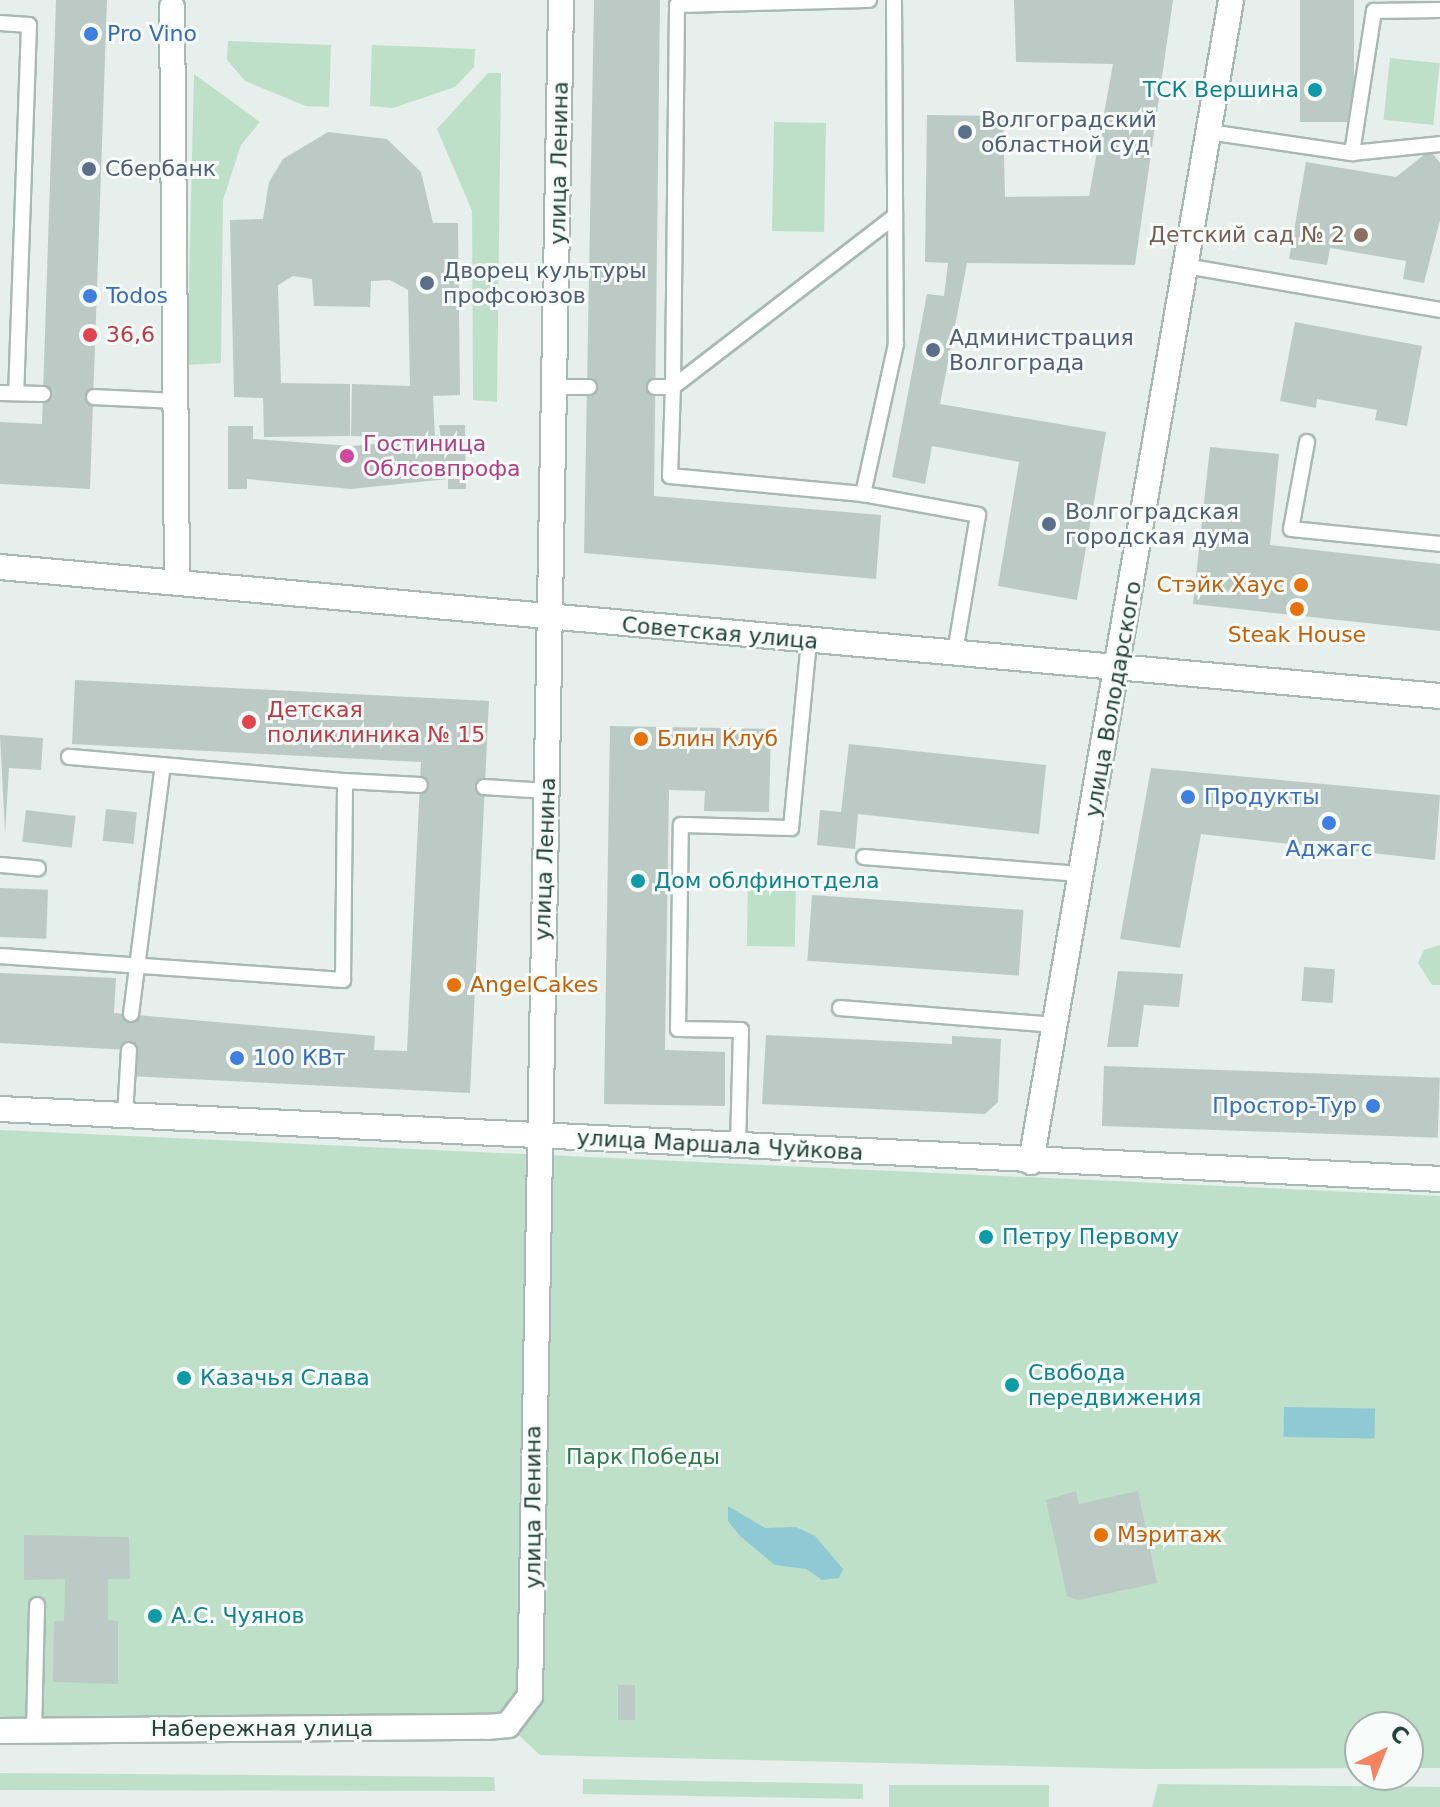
<!DOCTYPE html>
<html>
<head>
<meta charset="utf-8">
<style>
	body { margin:0 }
	#map { position:relative; width:1440px; height:1807px; overflow:hidden; background:#e6efeb; font-family:"DejaVu Sans",sans-serif }
	div>[style] { position:absolute }
	.green>* { inset:0; background:#bfe0c8; transform-origin:0 0 }
	.water>* { inset:0; background:#8ec9d4; transform-origin:0 0 }
	.building>* { inset:0; background:#bbcac4; transform-origin:0 0 }
	.roads { filter:drop-shadow(2px 0 #a8b8b2) drop-shadow(-2px 0 #a8b8b2) drop-shadow(0 2px #a8b8b2) drop-shadow(0 -2px #a8b8b2) }
	.service>* { height:14px; margin:-7px; padding:0 7px; transform-origin:7px; border-radius:7px; background:#fff }
	.minor>* { height:24px; margin:-12px; padding:0 12px; transform-origin:12px; border-radius:12px; background:#fff }
	.tertiary>* { height:24px; margin:-12px; padding:0 12px; transform-origin:12px; border-radius:12px; background:#fff }
	.dots>* { width:22px; height:22px; translate:-50% -50%; box-sizing:border-box; border:4px solid #f7fbf9; border-radius:50% }
	span { translate:-50% -50%; white-space:nowrap; text-align:center; line-height:1.15; -webkit-text-stroke:6px #f7fbf9; paint-order:stroke }
	.shop-label { font-size:22px; color:#366cbe }
	.left { translate:0 -50%; text-align:left }
	.right { translate:-100% -50%; text-align:right }
	.culture-label { font-size:22px; color:#0d838f }
	.service-label { font-size:22px; color:#4e5e75 }
	.street-label { font-size:22px; color:#24423a }
	.education-label { font-size:22px; color:#785e54 }
	.health-label { font-size:22px; color:#be3a42 }
	.hotel-label { font-size:22px; color:#b23c85 }
	.food-label { font-size:22px; color:#c56008 }
	.park-label { font-size:22px; color:#2d7a4b }
	.north { position:absolute; left:1344px; top:1711px; width:80px; height:80px; box-sizing:border-box; background:#f7fbf9; border:2px solid #a3b1ad; border-radius:50%; rotate:43deg; font-size:22px; font-weight:700; line-height:32px; text-align:center; color:#24423a }
	.north::after { content:''; display:block; margin:auto; width:28px; height:36px; background:#f4845f; clip-path:polygon(50% 0,100% 100%,50% 72%,0 100%) }
</style>
</head>
<body>
<div id="map">
	<div class="green">
		<i style="clip-path:polygon(228px 41px,331px 45px,329px 107px,306px 106px,245px 81px,227px 60px)"></i>
		<i style="clip-path:polygon(372px 45px,475px 49px,474px 67px,455px 87px,393px 108px,370px 106px)"></i>
		<i style="left:1390px;top:58px;width:50px;height:62px;rotate:6deg"></i>
		<i style="clip-path:polygon(488px 73px,501px 73px,497px 402px,473px 400px,472px 211px,437px 129px)"></i>
		<i style="clip-path:polygon(194px 74px,260px 122px,241px 145px,223px 200px,221px 363px,187px 365px)"></i>
		<i style="left:774px;top:122px;width:52px;height:109px;rotate:1deg"></i>
		<i style="left:748px;top:878px;width:48px;height:68px;rotate:1deg"></i>
		<i style="clip-path:polygon(1440px 945px,1440px 985px,1432px 985px,1418px 963px,1424px 950px)"></i>
		<i style="clip-path:polygon(0 1130px,1440px 1196px,1440px 1768px,1408px 1768px,1408px 1727px,1360px 1727px,1360px 1768px,1144px 1769px,540px 1755px,508px 1725px,0 1731px)"></i>
		<i style="clip-path:polygon(0 1773px,494px 1777px,495px 1791px,0 1790px)"></i>
		<i style="left:583px;top:1779px;width:280px;height:15px;rotate:1deg"></i>
		<i style="clip-path:polygon(1158px 1784px,1440px 1787px,1440px 1807px,1152px 1807px)"></i>
		<i style="left:889px;top:1785px;width:160px;height:22px"></i>
	</div>
	<div class="water">
		<i style="left:1284px;top:1407px;width:91px;height:30px;rotate:1deg"></i>
		<i style="clip-path:polygon(728px 1506px,765px 1528px,796px 1527px,815px 1536px,843px 1569px,839px 1578px,822px 1580px,806px 1569px,775px 1565px,740px 1536px,728px 1521px)"></i>
	</div>
	<div class="building">
		<i style="clip-path:polygon(56px 0,107px 0,90px 489px,0 484px,0 422px,42px 424px)"></i>
		<i style="clip-path:polygon(594px 0,660px 0,654px 496px,881px 515px,876px 579px,584px 553px)"></i>
		<i style="clip-path:polygon(1014px 0,1173px 0,1135px 265px,967px 263px,940px 404px,1106px 432px,1077px 600px,998px 586px,1019px 462px,932px 446px,925px 484px,892px 477px,927px 294px,944px 296px,948px 263px,925px 262px,927px 115px,1003px 116px,1005px 197px,1089px 196px,1113px 64px,1016px 62px)"></i>
		<i style="left:1300px;top:0;width:54px;height:122px"></i>
		<i style="clip-path:polygon(328px 132px,387px 139px,421px 172px,433px 223px,458px 223px,460px 395px,433px 396px,435px 438px,351px 436px,352px 384px,410px 386px,408px 290px,390px 280px,371px 281px,370px 307px,314px 306px,312px 279px,293px 276px,278px 285px,281px 383px,350px 384px,350px 436px,264px 437px,263px 398px,234px 397px,230px 220px,263px 219px,269px 182px,283px 159px)"></i>
		<i style="clip-path:polygon(1430px 150px,1440px 163px,1440px 220px,1424px 283px,1403px 279px,1406px 261px,1330px 248px,1327px 265px,1289px 259px,1306px 162px,1396px 177px)"></i>
		<i style="clip-path:polygon(1295px 322px,1422px 346px,1407px 426px,1375px 420px,1377px 410px,1317px 399px,1316px 408px,1280px 401px)"></i>
		<i style="clip-path:polygon(439px 425px,465px 425px,466px 489px,448px 489px,448px 479px,351px 489px,247px 479px,247px 489px,228px 489px,228px 426px,253px 426px,253px 439px,352px 446px,441px 438px)"></i>
		<i style="clip-path:polygon(1210px 447px,1279px 454px,1270px 545px,1440px 564px,1440px 631px,1193px 604px)"></i>
		<i style="clip-path:polygon(75px 680px,489px 701px,470px 1093px,128px 1076px,129px 1050px,0 1043px,0 973px,116px 978px,114px 1013px,375px 1036px,374px 1050px,407px 1051px,421px 762px,72px 744px)"></i>
		<i style="clip-path:polygon(610px 726px,771px 729px,769px 812px,704px 811px,705px 791px,669px 790px,665px 1050px,725px 1052px,725px 1106px,604px 1104px)"></i>
		<i style="clip-path:polygon(0 735px,43px 738px,41px 770px,9px 768px,5px 833px)"></i>
		<i style="clip-path:polygon(849px 744px,1046px 765px,1039px 834px,858px 814px,855px 849px,817px 845px,820px 810px,841px 812px)"></i>
		<i style="clip-path:polygon(1151px 768px,1440px 795px,1435px 860px,1201px 834px,1180px 948px,1120px 939px)"></i>
		<i style="left:106px;top:809px;width:31px;height:32px;rotate:6deg"></i>
		<i style="left:26px;top:810px;width:50px;height:32px;rotate:7deg"></i>
		<i style="left:0;top:888px;width:48px;height:49px;rotate:2deg"></i>
		<i style="left:812px;top:895px;width:212px;height:66px;rotate:4deg"></i>
		<i style="left:1304px;top:967px;width:31px;height:34px;rotate:4deg"></i>
		<i style="clip-path:polygon(1118px 971px,1183px 974px,1179px 1007px,1144px 1005px,1138px 1047px,1107px 1047px)"></i>
		<i style="clip-path:polygon(766px 1035px,952px 1044px,952px 1036px,1001px 1039px,998px 1102px,985px 1114px,762px 1104px)"></i>
		<i style="left:1104px;top:1066px;width:336px;height:60px;rotate:2deg"></i>
		<i style="clip-path:polygon(1076px 1491px,1079px 1504px,1138px 1491px,1157px 1583px,1078px 1600px,1067px 1596px,1046px 1500px)"></i>
		<i style="clip-path:polygon(24px 1535px,129px 1537px,130px 1579px,108px 1579px,108px 1620px,118px 1621px,118px 1684px,53px 1682px,54px 1621px,64px 1621px,65px 1579px,24px 1580px)"></i>
		<i style="left:618px;top:1685px;width:17px;height:35px"></i>
	</div>
	<div class="roads">
		<div class="service">
			<i style="left:894px;top:0;width:344px;rotate:89.7deg"></i>
			<i style="left:896px;top:344px;width:154px;rotate:102.4deg"></i>
			<i style="left:863px;top:494px;width:117px;rotate:10.3deg"></i>
			<i style="left:978px;top:515px;width:140px;rotate:99.5deg"></i>
			<i style="left:0;top:23px;width:29px;rotate:4deg"></i>
			<i style="left:29px;top:25px;width:368px;rotate:92deg"></i>
			<i style="left:1209px;top:132px;width:145px;rotate:8.4deg"></i>
			<i style="left:1352px;top:153px;width:144px;rotate:-81.2deg"></i>
			<i style="left:1374px;top:11px;width:66px;rotate:-0.9deg"></i>
			<i style="left:1352px;top:153px;width:88px;rotate:-5.8deg"></i>
			<i style="left:1186px;top:266px;width:258px;rotate:9.8deg"></i>
			<i style="left:556px;top:387px;width:33px"></i>
			<i style="left:655px;top:387px;width:18px"></i>
			<i style="left:673px;top:387px;width:382px;rotate:-89.4deg"></i>
			<i style="left:677px;top:5px;width:192px;rotate:-1.5deg"></i>
			<i style="left:0;top:393px;width:43px;rotate:1.3deg"></i>
			<i style="left:94px;top:397px;width:81px;rotate:2.8deg"></i>
			<i style="left:1307px;top:442px;width:88px;rotate:100.4deg"></i>
			<i style="left:1291px;top:529px;width:150px;rotate:5.7deg"></i>
			<i style="left:863px;top:494px;width:194px;rotate:-174.7deg"></i>
			<i style="left:670px;top:476px;width:89px;rotate:-88.1deg"></i>
			<i style="left:673px;top:387px;width:280px;rotate:-37.6deg"></i>
			<i style="left:345px;top:781px;width:75px;rotate:3.1deg"></i>
			<i style="left:484px;top:787px;width:63px;rotate:3.6deg"></i>
			<i style="left:864px;top:857px;width:219px;rotate:4.5deg"></i>
			<i style="left:0;top:865px;width:38px;rotate:5deg"></i>
			<i style="left:0;top:956px;width:344px;rotate:4deg"></i>
			<i style="left:343px;top:980px;width:199px;rotate:-89.4deg"></i>
			<i style="left:345px;top:781px;width:277px;rotate:-175deg"></i>
			<i style="left:840px;top:1008px;width:216px;rotate:4.5deg"></i>
			<i style="left:131px;top:1014px;width:251px;rotate:-82.7deg"></i>
			<i style="left:125px;top:1115px;width:65px;rotate:-86.5deg"></i>
			<i style="left:738px;top:1146px;width:116px;rotate:-88.5deg"></i>
			<i style="left:741px;top:1030px;width:63px;rotate:-179.1deg"></i>
			<i style="left:678px;top:1029px;width:204px;rotate:-89.2deg"></i>
			<i style="left:681px;top:825px;width:110px;rotate:1.6deg"></i>
			<i style="left:791px;top:828px;width:188px;rotate:-84.5deg"></i>
			<i style="left:34px;top:1731px;width:126px;rotate:-88.6deg"></i>
		</div>
		<div class="minor">
			<i style="left:172px;top:7px;width:576px;rotate:89.5deg"></i>
			<i style="left:0;top:1109px;width:1442px;rotate:2.78deg"></i>
			<i style="left:1031px;top:1162px;width:1179px;rotate:-80.23deg"></i>
			<i style="left:0;top:1731px;width:487px;rotate:-0.5deg"></i>
			<i style="left:487px;top:1727px;width:21px;rotate:-5deg"></i>
			<i style="left:508px;top:1725px;width:36px;rotate:-53deg"></i>
			<i style="left:530px;top:1696px;width:1696px;rotate:-88.95deg"></i>
		</div>
		<div class="tertiary">
			<i style="left:0;top:567px;width:1446px;rotate:5.12deg"></i>
		</div>
	</div>
	<div class="dots">
		<i style="left:91px;top:34px;background:#3f7fe0"></i>
		<i style="left:1315px;top:90px;background:#0f9aa8"></i>
		<i style="left:965px;top:132px;background:#5c6f8a"></i>
		<i style="left:89px;top:169px;background:#5c6f8a"></i>
		<i style="left:1361px;top:235px;background:#8d6e63"></i>
		<i style="left:427px;top:283px;background:#5c6f8a"></i>
		<i style="left:90px;top:296px;background:#3f7fe0"></i>
		<i style="left:90px;top:335px;background:#e0444e"></i>
		<i style="left:933px;top:350px;background:#5c6f8a"></i>
		<i style="left:347px;top:456px;background:#d1479c"></i>
		<i style="left:1049px;top:524px;background:#5c6f8a"></i>
		<i style="left:1301px;top:585px;background:#e8710a"></i>
		<i style="left:1297px;top:609px;background:#e8710a"></i>
		<i style="left:249px;top:722px;background:#e0444e"></i>
		<i style="left:641px;top:739px;background:#e8710a"></i>
		<i style="left:1188px;top:797px;background:#3f7fe0"></i>
		<i style="left:1329px;top:823px;background:#3f7fe0"></i>
		<i style="left:638px;top:881px;background:#0f9aa8"></i>
		<i style="left:454px;top:985px;background:#e8710a"></i>
		<i style="left:237px;top:1058px;background:#3f7fe0"></i>
		<i style="left:1373px;top:1106px;background:#3f7fe0"></i>
		<i style="left:986px;top:1237px;background:#0f9aa8"></i>
		<i style="left:184px;top:1378px;background:#0f9aa8"></i>
		<i style="left:1012px;top:1385px;background:#0f9aa8"></i>
		<i style="left:1101px;top:1535px;background:#e8710a"></i>
		<i style="left:155px;top:1616px;background:#0f9aa8"></i>
	</div>
	<div class="shop-label">
		<span class="left" style="left:107px;top:34px">Pro Vino</span>
		<span class="left" style="left:106px;top:296px">Todos</span>
		<span class="left" style="left:1204px;top:797px">Продукты</span>
		<span style="left:1329px;top:849px">Аджагс</span>
		<span class="left" style="left:253px;top:1058px">100 КВт</span>
		<span class="right" style="left:1357px;top:1106px">Простор-Тур</span>
	</div>
	<div class="culture-label">
		<span class="right" style="left:1299px;top:90px">ТСК Вершина</span>
		<span class="left" style="left:654px;top:881px">Дом облфинотдела</span>
		<span class="left" style="left:1002px;top:1237px">Петру Первому</span>
		<span class="left" style="left:1028px;top:1385px">Свобода<br>передвижения</span>
		<span class="left" style="left:200px;top:1378px">Казачья Слава</span>
		<span class="left" style="left:171px;top:1616px">А.С. Чуянов</span>
	</div>
	<div class="service-label">
		<span class="left" style="left:981px;top:132px">Волгоградский<br>областной суд</span>
		<span class="left" style="left:105px;top:169px">Сбербанк</span>
		<span class="left" style="left:443px;top:283px">Дворец культуры<br>профсоюзов</span>
		<span class="left" style="left:949px;top:350px">Администрация<br>Волгограда</span>
		<span class="left" style="left:1065px;top:524px">Волгоградская<br>городская дума</span>
	</div>
	<div class="street-label">
		<span style="left:559px;top:163px;rotate:-89deg">улица Ленина</span>
		<span style="left:720px;top:633px;rotate:5deg">Советская улица</span>
		<span style="left:1113px;top:699px;rotate:-80deg">улица Володарского</span>
		<span style="left:545px;top:859px;rotate:-88deg">улица Ленина</span>
		<span style="left:720px;top:1145px;rotate:3deg">улица Маршала Чуйкова</span>
		<span style="left:533px;top:1507px;rotate:-90deg">улица Ленина</span>
		<span style="left:262px;top:1729px">Набережная улица</span>
	</div>
	<div class="education-label">
		<span class="right" style="left:1345px;top:235px">Детский сад № 2</span>
	</div>
	<div class="health-label">
		<span class="left" style="left:106px;top:335px">36,6</span>
		<span class="left" style="left:267px;top:722px">Детская<br>поликлиника № 15</span>
	</div>
	<div class="hotel-label">
		<span class="left" style="left:363px;top:456px">Гостиница<br>Облсовпрофа</span>
	</div>
	<div class="food-label">
		<span class="right" style="left:1285px;top:585px">Стэйк Хаус</span>
		<span style="left:1297px;top:635px">Steak House</span>
		<span class="left" style="left:657px;top:739px">Блин Клуб</span>
		<span class="left" style="left:470px;top:985px">AngelCakes</span>
		<span class="left" style="left:1117px;top:1535px">Мэритаж</span>
	</div>
	<div class="park-label">
		<span style="left:643px;top:1457px">Парк Победы</span>
	</div>
	<div class="north">С</div>
</div>
</body>
</html>
